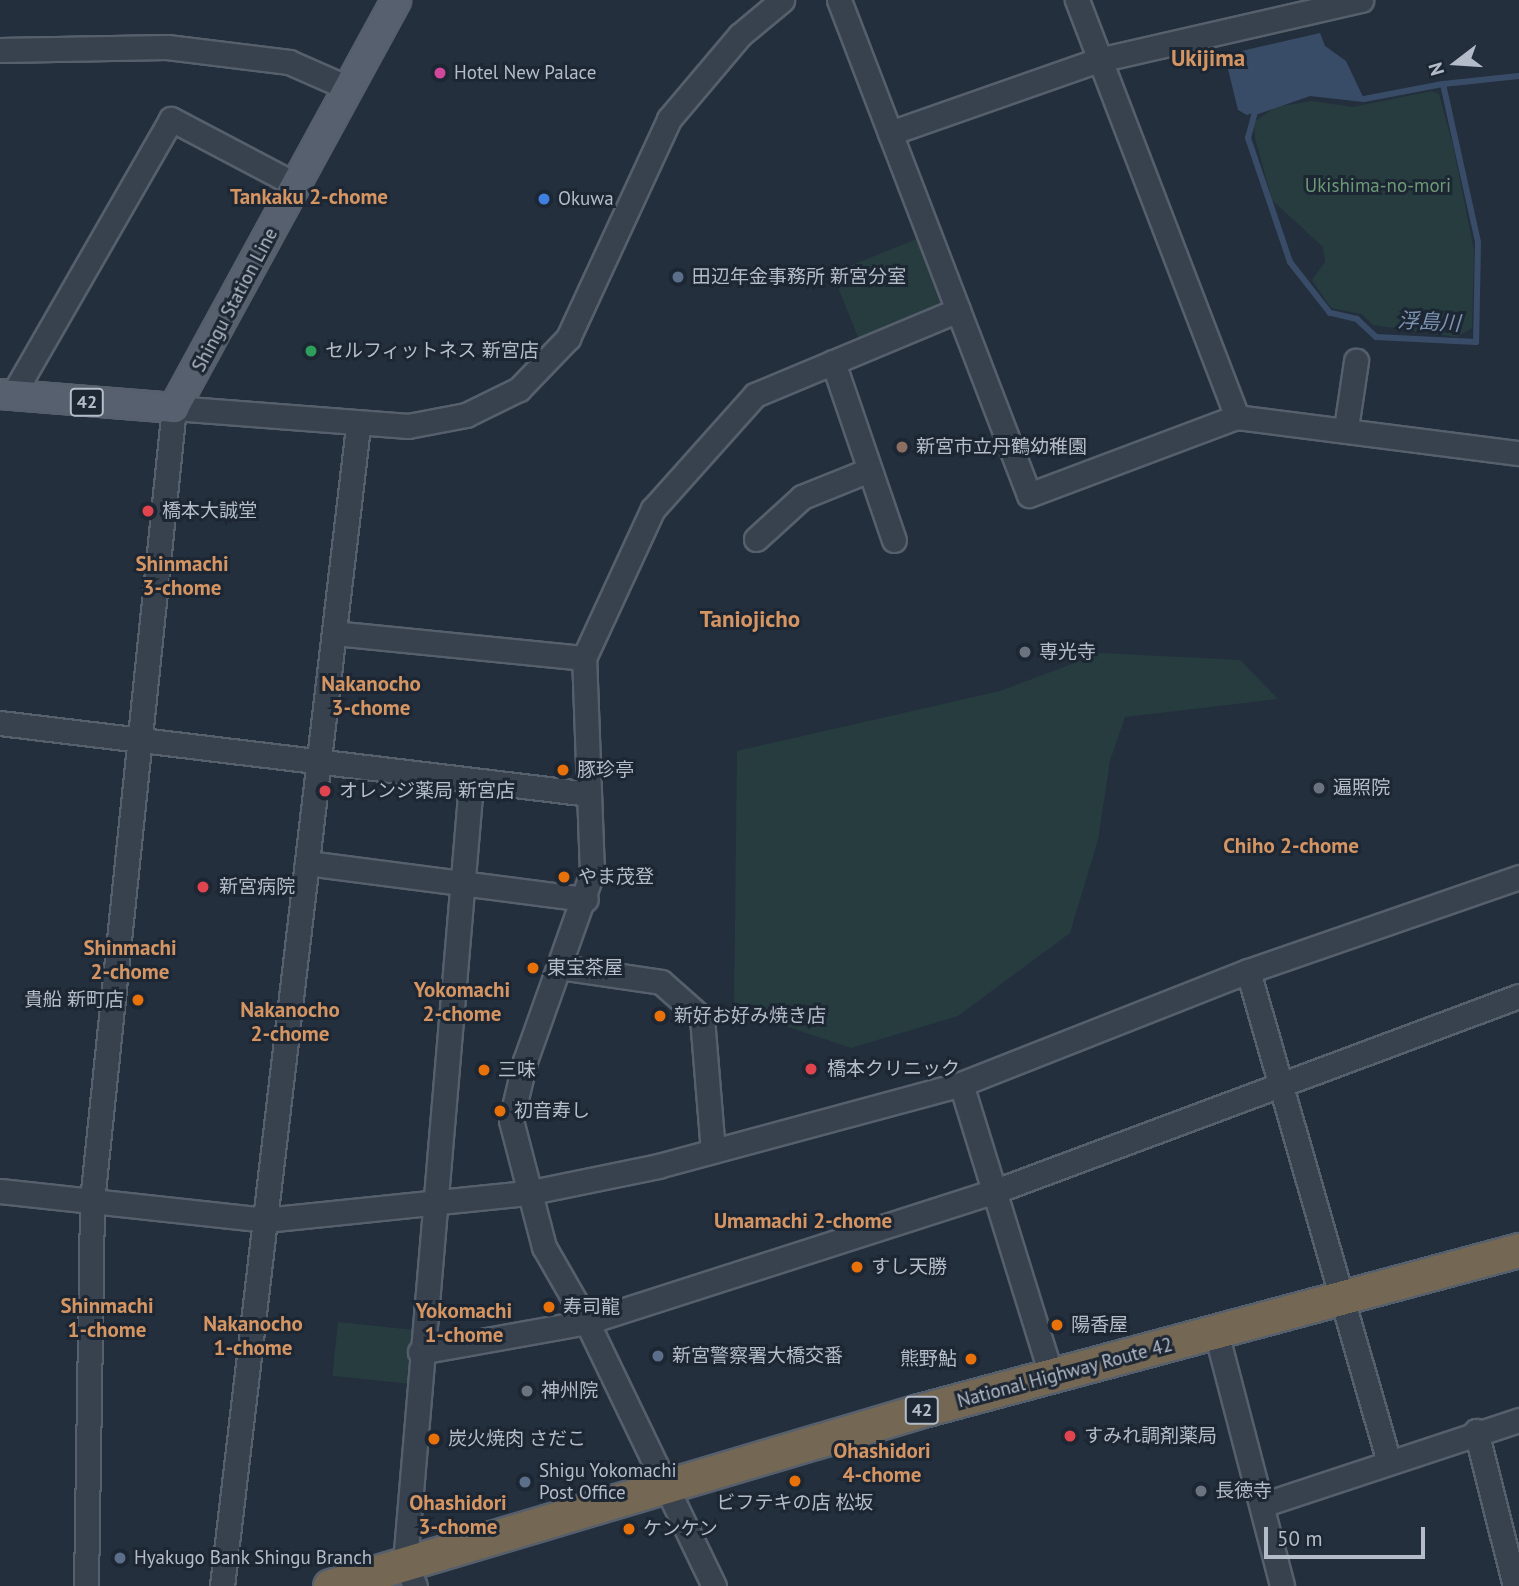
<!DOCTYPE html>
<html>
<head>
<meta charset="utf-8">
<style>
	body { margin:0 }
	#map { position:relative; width:1519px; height:1586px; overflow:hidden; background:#242f3e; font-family:"PT Sans","Noto Sans JP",sans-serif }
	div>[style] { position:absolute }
	.green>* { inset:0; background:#263c3f; transform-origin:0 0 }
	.water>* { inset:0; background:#394c67 }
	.stream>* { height:6px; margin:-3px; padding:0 3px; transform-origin:3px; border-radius:3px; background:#394c67 }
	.roads { filter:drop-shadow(2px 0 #565f6c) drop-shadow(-2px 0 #565f6c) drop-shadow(0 2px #565f6c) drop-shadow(0 -2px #565f6c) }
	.minor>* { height:23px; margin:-11.5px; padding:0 11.5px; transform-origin:11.5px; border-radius:11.5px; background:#38414e }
	.major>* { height:28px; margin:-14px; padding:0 14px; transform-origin:14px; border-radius:14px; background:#56606e }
	.highway>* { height:33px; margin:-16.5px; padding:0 16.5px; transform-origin:16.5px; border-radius:16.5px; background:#746855 }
	.dots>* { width:19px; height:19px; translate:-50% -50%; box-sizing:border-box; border:4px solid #1d2633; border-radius:50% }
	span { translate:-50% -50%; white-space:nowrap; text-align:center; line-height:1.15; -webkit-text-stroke:6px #1d2633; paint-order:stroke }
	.shield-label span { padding:2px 5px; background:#1d2633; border:2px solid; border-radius:5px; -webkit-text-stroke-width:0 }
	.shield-label { font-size:18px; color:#b4bcc9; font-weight:700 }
	.poi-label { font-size:19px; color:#b4bcc9 }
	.left { translate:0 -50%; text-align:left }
	.right { translate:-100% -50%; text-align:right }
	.park-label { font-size:19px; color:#6b9a76 }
	.street-label { font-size:19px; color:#b4bcc9 }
	.neighbourhood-label { font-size:21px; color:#d59563; font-weight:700 }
	.water-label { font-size:21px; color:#7c92b1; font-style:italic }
	.quarter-label { font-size:23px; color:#d59563; font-weight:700 }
	.north { position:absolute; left:1421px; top:28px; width:70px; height:70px; -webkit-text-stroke:5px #1d2633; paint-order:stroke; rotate:253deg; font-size:19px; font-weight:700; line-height:28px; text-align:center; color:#b4bcc9 }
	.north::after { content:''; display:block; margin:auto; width:24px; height:32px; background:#b4bcc9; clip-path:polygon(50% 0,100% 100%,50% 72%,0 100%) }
	.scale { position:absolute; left:1264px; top:1527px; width:161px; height:32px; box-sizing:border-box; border:4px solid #b4bcc9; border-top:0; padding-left:9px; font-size:21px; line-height:24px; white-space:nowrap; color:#b4bcc9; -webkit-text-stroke:5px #1d2633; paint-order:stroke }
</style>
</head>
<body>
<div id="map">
	<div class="green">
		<i style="clip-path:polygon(1432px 91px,1439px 94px,1453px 146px,1474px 250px,1472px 328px,1457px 337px,1373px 325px,1362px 314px,1331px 308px,1312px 280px,1325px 262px,1323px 247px,1272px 200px,1255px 138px,1254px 122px,1276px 107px,1312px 101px,1353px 107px)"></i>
		<i style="left:924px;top:236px;width:78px;height:99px;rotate:68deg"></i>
		<i style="clip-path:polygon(1101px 653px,1240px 660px,1278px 699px,1125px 717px,1110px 761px,1098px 840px,1070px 933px,958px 1016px,851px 1048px,734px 1009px,737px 751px,1000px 691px)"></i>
		<i style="left:338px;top:1322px;width:81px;height:54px;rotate:6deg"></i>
	</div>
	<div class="water">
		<i style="clip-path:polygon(1320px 33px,1325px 46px,1346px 61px,1364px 99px,1310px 93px,1247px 115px,1238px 110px,1228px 69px,1233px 53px)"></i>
	</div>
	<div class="stream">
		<i style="left:1443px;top:84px;width:162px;rotate:77.5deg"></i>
		<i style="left:1478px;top:242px;width:100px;rotate:91.1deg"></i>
		<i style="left:1476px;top:342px;width:100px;rotate:-177.1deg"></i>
		<i style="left:1376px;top:337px;width:26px;rotate:-137deg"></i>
		<i style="left:1357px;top:319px;width:28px;rotate:-167deg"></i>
		<i style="left:1330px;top:313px;width:65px;rotate:-128.1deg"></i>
		<i style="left:1290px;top:262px;width:131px;rotate:-108.7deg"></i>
		<i style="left:1248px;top:138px;width:27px;rotate:-75deg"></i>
		<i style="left:1255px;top:112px;width:58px;rotate:-19.1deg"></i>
		<i style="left:1310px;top:93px;width:54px;rotate:6.3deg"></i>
		<i style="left:1364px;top:99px;width:80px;rotate:-10.8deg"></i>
		<i style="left:1443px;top:84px;width:76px;rotate:-6deg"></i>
	</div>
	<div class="roads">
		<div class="minor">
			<i style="left:839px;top:0;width:530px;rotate:69deg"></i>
			<i style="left:1029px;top:495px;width:222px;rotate:-20.6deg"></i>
			<i style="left:1237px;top:417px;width:284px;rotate:7.3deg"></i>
			<i style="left:1077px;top:0;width:447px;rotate:69deg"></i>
			<i style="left:0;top:50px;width:167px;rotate:-1deg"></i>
			<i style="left:167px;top:47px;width:123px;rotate:7deg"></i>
			<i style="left:289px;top:62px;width:64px;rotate:23.8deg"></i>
			<i style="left:890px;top:133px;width:221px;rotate:-19.3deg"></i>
			<i style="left:1099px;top:60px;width:269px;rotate:-12.9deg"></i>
			<i style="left:833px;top:362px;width:188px;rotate:71.1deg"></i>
			<i style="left:12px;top:396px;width:319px;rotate:-60.1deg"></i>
			<i style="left:171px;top:119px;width:141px;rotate:27.8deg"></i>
			<i style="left:1346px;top:428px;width:68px;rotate:-81.5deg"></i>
			<i style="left:756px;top:539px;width:62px;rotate:-42.4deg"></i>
			<i style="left:802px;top:497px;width:72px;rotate:-21.9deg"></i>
			<i style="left:334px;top:633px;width:251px;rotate:5.7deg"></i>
			<i style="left:0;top:723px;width:593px;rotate:6.87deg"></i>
			<i style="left:307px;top:863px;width:281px;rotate:7.4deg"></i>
			<i style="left:560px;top:967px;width:102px;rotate:8.4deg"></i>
			<i style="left:661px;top:982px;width:55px;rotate:41.3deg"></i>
			<i style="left:702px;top:1018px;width:133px;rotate:85.3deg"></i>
			<i style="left:1248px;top:971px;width:508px;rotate:73.99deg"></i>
			<i style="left:961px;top:1084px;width:308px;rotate:72.8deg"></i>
			<i style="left:0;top:1191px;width:267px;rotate:6.2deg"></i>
			<i style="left:265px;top:1220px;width:263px;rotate:-5.9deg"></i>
			<i style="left:527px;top:1193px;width:134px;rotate:-11.6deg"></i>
			<i style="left:658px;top:1166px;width:314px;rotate:-15.1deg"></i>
			<i style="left:961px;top:1084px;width:308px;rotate:-21.5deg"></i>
			<i style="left:1248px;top:971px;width:287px;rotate:-19.1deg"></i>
			<i style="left:1216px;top:1332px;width:262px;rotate:75.4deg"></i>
			<i style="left:420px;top:1352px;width:170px;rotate:-10.2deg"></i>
			<i style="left:587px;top:1322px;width:426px;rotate:-17.8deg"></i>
			<i style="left:993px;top:1192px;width:561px;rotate:-20.44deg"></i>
			<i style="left:1476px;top:1431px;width:160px;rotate:75.9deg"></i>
			<i style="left:1262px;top:1505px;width:271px;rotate:-18.3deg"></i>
			<i style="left:86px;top:1586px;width:385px;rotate:-89.1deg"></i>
			<i style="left:92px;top:1201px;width:797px;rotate:-84.1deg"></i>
			<i style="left:174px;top:408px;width:235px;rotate:4.4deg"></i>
			<i style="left:408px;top:426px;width:59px;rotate:-10.7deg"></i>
			<i style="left:466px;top:415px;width:59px;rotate:-26.1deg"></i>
			<i style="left:519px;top:389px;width:71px;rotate:-46.1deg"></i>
			<i style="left:568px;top:338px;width:241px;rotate:-65.2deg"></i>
			<i style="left:669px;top:119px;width:110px;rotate:-49.8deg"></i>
			<i style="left:740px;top:35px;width:55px;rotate:-39.8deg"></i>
			<i style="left:222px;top:1586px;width:1168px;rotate:-83.31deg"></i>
			<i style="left:415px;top:1586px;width:25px;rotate:-113deg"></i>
			<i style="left:405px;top:1563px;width:782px;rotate:-85.16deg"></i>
			<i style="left:714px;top:1586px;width:293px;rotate:-115.7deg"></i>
			<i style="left:587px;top:1322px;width:86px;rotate:-119.8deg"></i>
			<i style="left:544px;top:1247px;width:131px;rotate:-104.6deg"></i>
			<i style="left:511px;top:1120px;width:61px;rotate:-76.7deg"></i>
			<i style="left:525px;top:1061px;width:200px;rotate:-70.4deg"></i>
			<i style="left:592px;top:873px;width:215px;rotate:-92.1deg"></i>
			<i style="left:584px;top:658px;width:164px;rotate:-65.2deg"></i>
			<i style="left:653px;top:509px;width:153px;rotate:-48.2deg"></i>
			<i style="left:755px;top:395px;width:220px;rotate:-22.7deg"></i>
		</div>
		<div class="major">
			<i style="left:0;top:394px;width:175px;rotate:4.6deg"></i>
			<i style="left:174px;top:408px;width:464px;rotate:-61.4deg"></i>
		</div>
		<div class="highway">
			<i style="left:330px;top:1586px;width:614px;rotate:-16.55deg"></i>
			<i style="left:919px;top:1411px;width:621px;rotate:-15.02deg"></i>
		</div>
	</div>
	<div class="dots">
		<i style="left:440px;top:73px;background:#d1479c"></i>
		<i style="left:544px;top:199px;background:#3f7fe0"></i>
		<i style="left:678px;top:277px;background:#5c6f8a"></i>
		<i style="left:311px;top:351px;background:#2e9e5b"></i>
		<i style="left:902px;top:447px;background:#8d6e63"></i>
		<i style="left:148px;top:511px;background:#e0444e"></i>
		<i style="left:1025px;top:652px;background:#6b7280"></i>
		<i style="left:563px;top:770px;background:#e8710a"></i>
		<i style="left:1319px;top:788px;background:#6b7280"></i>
		<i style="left:325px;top:791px;background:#e0444e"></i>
		<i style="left:564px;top:877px;background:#e8710a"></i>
		<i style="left:203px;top:887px;background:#e0444e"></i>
		<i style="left:533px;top:968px;background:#e8710a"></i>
		<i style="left:138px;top:1000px;background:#e8710a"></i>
		<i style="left:660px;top:1016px;background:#e8710a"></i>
		<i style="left:811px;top:1069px;background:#e0444e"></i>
		<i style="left:484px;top:1070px;background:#e8710a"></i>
		<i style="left:500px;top:1111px;background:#e8710a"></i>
		<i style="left:857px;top:1267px;background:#e8710a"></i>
		<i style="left:549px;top:1307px;background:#e8710a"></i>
		<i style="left:1057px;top:1325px;background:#e8710a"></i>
		<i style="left:658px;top:1356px;background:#5c6f8a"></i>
		<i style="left:971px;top:1359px;background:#e8710a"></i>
		<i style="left:527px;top:1391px;background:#6b7280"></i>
		<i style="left:1070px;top:1436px;background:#e0444e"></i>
		<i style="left:434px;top:1439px;background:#e8710a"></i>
		<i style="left:795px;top:1481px;background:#e8710a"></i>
		<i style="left:525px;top:1482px;background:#5c6f8a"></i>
		<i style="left:1201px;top:1491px;background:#6b7280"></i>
		<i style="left:629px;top:1529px;background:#e8710a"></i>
		<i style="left:120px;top:1558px;background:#5c6f8a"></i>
	</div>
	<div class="shield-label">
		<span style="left:87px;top:402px">42</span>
		<span style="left:922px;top:1410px">42</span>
	</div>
	<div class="poi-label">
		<span class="left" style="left:454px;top:73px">Hotel New Palace</span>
		<span class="left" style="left:558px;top:199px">Okuwa</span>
		<span class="left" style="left:692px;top:277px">田辺年金事務所 新宮分室</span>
		<span class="left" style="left:325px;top:351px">セルフィットネス 新宮店</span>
		<span class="left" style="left:916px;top:447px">新宮市立丹鶴幼稚園</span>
		<span class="left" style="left:162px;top:511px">橋本大誠堂</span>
		<span class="left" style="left:1039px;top:652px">専光寺</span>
		<span class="left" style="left:577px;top:770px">豚珍亭</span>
		<span class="left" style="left:1333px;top:788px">遍照院</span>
		<span class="left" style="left:339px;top:791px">オレンジ薬局 新宮店</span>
		<span class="left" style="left:578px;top:877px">やま茂登</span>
		<span class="left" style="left:219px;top:887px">新宮病院</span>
		<span class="left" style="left:547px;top:968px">東宝茶屋</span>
		<span class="right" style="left:124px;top:1000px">貴船 新町店</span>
		<span class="left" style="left:674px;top:1016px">新好お好み焼き店</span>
		<span class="left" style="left:827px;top:1069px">橋本クリニック</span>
		<span class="left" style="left:498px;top:1070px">三味</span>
		<span class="left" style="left:514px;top:1111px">初音寿し</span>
		<span class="left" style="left:871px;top:1267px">すし天勝</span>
		<span class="left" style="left:563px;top:1307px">寿司龍</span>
		<span class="left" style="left:1071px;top:1325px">陽香屋</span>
		<span class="left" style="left:672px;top:1356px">新宮警察署大橋交番</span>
		<span class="right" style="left:957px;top:1359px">熊野鮎</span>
		<span class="left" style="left:541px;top:1391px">神州院</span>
		<span class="left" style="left:1084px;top:1436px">すみれ調剤薬局</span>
		<span class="left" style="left:448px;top:1439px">炭火焼肉 さだこ</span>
		<span class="left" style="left:539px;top:1482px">Shigu Yokomachi<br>Post Office</span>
		<span class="left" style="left:1215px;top:1491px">長徳寺</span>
		<span style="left:795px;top:1503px">ビフテキの店 松坂</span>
		<span class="left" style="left:643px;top:1529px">ケンケン</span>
		<span class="left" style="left:134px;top:1558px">Hyakugo Bank Shingu Branch</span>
	</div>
	<div class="park-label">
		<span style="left:1378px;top:186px">Ukishima-no-mori</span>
	</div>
	<div class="street-label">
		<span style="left:235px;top:300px;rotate:-62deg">Shingu Station Line</span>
		<span style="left:1065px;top:1373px;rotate:-15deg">National Highway Route 42</span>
	</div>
	<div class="neighbourhood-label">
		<span style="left:309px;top:197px">Tankaku 2-chome</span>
		<span style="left:182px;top:576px">Shinmachi<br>3-chome</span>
		<span style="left:371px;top:696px">Nakanocho<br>3-chome</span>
		<span style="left:1291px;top:846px">Chiho 2-chome</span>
		<span style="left:130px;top:960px">Shinmachi<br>2-chome</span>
		<span style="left:462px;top:1002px">Yokomachi<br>2-chome</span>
		<span style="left:290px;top:1022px">Nakanocho<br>2-chome</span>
		<span style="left:803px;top:1221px">Umamachi 2-chome</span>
		<span style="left:107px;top:1318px">Shinmachi<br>1-chome</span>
		<span style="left:464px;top:1323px">Yokomachi<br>1-chome</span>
		<span style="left:253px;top:1336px">Nakanocho<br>1-chome</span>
		<span style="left:882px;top:1463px">Ohashidori<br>4-chome</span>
		<span style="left:458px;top:1515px">Ohashidori<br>3-chome</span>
	</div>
	<div class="water-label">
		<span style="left:1429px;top:322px;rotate:3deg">浮島川</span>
	</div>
	<div class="quarter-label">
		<span style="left:1208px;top:58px">Ukijima</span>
		<span style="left:750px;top:619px">Taniojicho</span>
	</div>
	<div class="north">N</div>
	<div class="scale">50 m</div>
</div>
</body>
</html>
